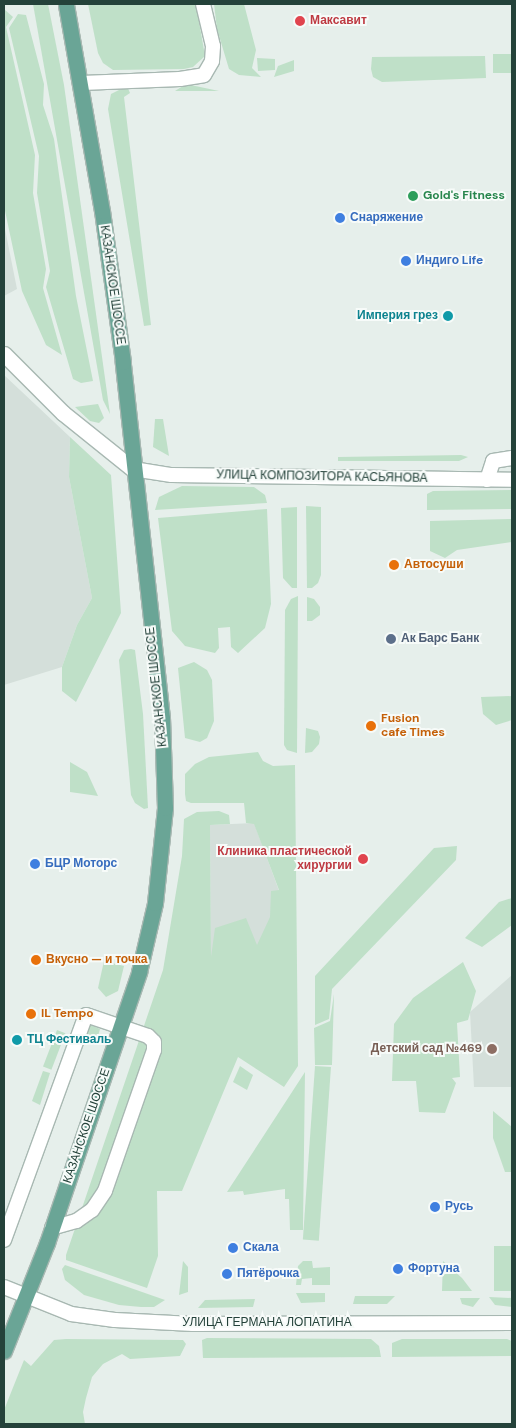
<!DOCTYPE html>
<html>
<head>
<meta charset="utf-8">
<style>
	body { margin:0 }
	#map { position:relative; width:516px; height:1428px; overflow:hidden; background:#e6efeb; font-family:"DM Sans",sans-serif }
	div>[style] { position:absolute }
	.built>* { inset:0; background:#d4dfda }
	.green>* { inset:0; background:#bfe0c8; transform-origin:0 0 }
	.roads { filter:drop-shadow(1px 0 #a8b8b2) drop-shadow(-1px 0 #a8b8b2) drop-shadow(0 1px #a8b8b2) drop-shadow(0 -1px #a8b8b2) }
	.minor>* { height:14px; margin:-7px; padding:0 7px; transform-origin:7px; border-radius:7px; background:#fff }
	.tertiary>* { height:15px; margin:-7.5px; padding:0 7.5px; transform-origin:7.5px; border-radius:7.5px; background:#fff }
	.primary>* { height:15px; margin:-7.5px; padding:0 7.5px; transform-origin:7.5px; border-radius:7.5px; background:#6aa596 }
	.dots>* { width:14px; height:14px; translate:-50% -50%; box-sizing:border-box; border:2px solid #f7fbf9; border-radius:50% }
	span { translate:-50% -50%; white-space:nowrap; text-align:center; line-height:1.15; -webkit-text-stroke:4px #f7fbf9; paint-order:stroke }
	.health-label { font-size:12px; color:#be3a42; font-weight:700 }
	.left { translate:0 -50%; text-align:left }
	.right { translate:-100% -50%; text-align:right }
	.leisure-label { font-size:12px; color:#27864d; font-weight:700 }
	.shop-label { font-size:12px; color:#366cbe; font-weight:700 }
	.street-label { font-size:12px; color:#24423a }
	.culture-label { font-size:12px; color:#0d838f; font-weight:700 }
	.food-label { font-size:12px; color:#c56008; font-weight:700 }
	.service-label { font-size:12px; color:#4e5e75; font-weight:700 }
	.education-label { font-size:12px; color:#785e54; font-weight:700 }
	.frame { position:absolute; inset:0; border:5px solid #24423a; pointer-events:none }
</style>
</head>
<body>
<div id="map">
	<div class="built">
		<i style="clip-path:polygon(4px 224px,17px 289px,4px 296px)"></i>
		<i style="clip-path:polygon(4px 375px,70px 437px,69px 477px,92px 598px,77px 625px,62px 667px,4px 685px)"></i>
		<i style="clip-path:polygon(254px 823px,285px 907px,265px 1005px,211px 995px,210px 825px)"></i>
		<i style="clip-path:polygon(512px 975px,512px 1087px,474px 1087px,470px 1012px)"></i>
	</div>
	<div class="green">
		<i style="clip-path:polygon(33px 4px,48px 4px,64px 85px,110px 414px,103px 400px)"></i>
		<i style="clip-path:polygon(88px 4px,196px 4px,205px 56px,193px 67px,184px 69px,113px 70px,103px 63px,98px 53px)"></i>
		<i style="clip-path:polygon(214px 4px,244px 4px,256px 50px,252px 68px,261px 77px,239px 75px,229px 69px,217px 29px)"></i>
		<i style="clip-path:polygon(4px 9px,13px 17px,6px 27px,35px 155px,33px 193px,46px 269px,43px 288px,62px 355px,46px 345px,22px 291px,4px 206px)"></i>
		<i style="clip-path:polygon(18px 14px,26px 15px,44px 84px,43px 105px,54px 139px,76px 296px,93px 381px,81px 383px,73px 379px,46px 287px,50px 271px,37px 193px,39px 156px,9px 28px)"></i>
		<i style="left:512px;top:54px;width:19px;height:19px;rotate:90deg"></i>
		<i style="clip-path:polygon(485px 56px,486px 78px,382px 82px,373px 77px,371px 69px,372px 57px)"></i>
		<i style="clip-path:polygon(257px 58px,275px 59px,275px 70px,258px 71px)"></i>
		<i style="clip-path:polygon(294px 60px,294px 71px,274px 77px,278px 66px)"></i>
		<i style="clip-path:polygon(186px 84px,219px 91px,175px 91px)"></i>
		<i style="clip-path:polygon(127px 86px,130px 93px,124px 97px,151px 325px,144px 326px,108px 109px,111px 94px)"></i>
		<i style="clip-path:polygon(98px 404px,104px 418px,99px 423px,90px 421px,75px 407px)"></i>
		<i style="clip-path:polygon(155px 419px,163px 419px,169px 456px,153px 447px)"></i>
		<i style="clip-path:polygon(70px 437px,111px 475px,121px 613px,76px 702px,62px 691px,62px 667px,77px 625px,92px 598px,69px 477px)"></i>
		<i style="clip-path:polygon(461px 455px,468px 457px,459px 461px,338px 461px,338px 457px)"></i>
		<i style="clip-path:polygon(182px 486px,254px 487px,265px 495px,267px 503px,155px 510px,159px 497px)"></i>
		<i style="clip-path:polygon(512px 490px,512px 509px,427px 510px,427px 494px,433px 491px)"></i>
		<i style="clip-path:polygon(306px 506px,321px 507px,321px 575px,318px 583px,312px 588px,307px 588px)"></i>
		<i style="clip-path:polygon(297px 507px,297px 588px,292px 588px,283px 578px,281px 508px)"></i>
		<i style="clip-path:polygon(267px 509px,271px 604px,265px 628px,238px 653px,231px 647px,230px 627px,218px 628px,219px 648px,215px 653px,185px 646px,172px 631px,158px 518px)"></i>
		<i style="clip-path:polygon(512px 519px,512px 542px,457px 550px,445px 558px,430px 551px,430px 521px)"></i>
		<i style="clip-path:polygon(298px 596px,297px 753px,287px 750px,284px 745px,285px 610px,291px 599px)"></i>
		<i style="clip-path:polygon(307px 597px,314px 599px,320px 607px,320px 615px,312px 621px,307px 621px)"></i>
		<i style="clip-path:polygon(131px 649px,135px 650px,143px 714px,148px 808px,144px 809px,135px 803px,131px 795px,119px 660px,124px 650px)"></i>
		<i style="clip-path:polygon(194px 662px,207px 670px,212px 680px,214px 721px,207px 738px,200px 742px,185px 738px,178px 668px)"></i>
		<i style="clip-path:polygon(512px 696px,512px 720px,496px 725px,483px 714px,481px 697px)"></i>
		<i style="clip-path:polygon(306px 728px,318px 731px,320px 737px,319px 744px,312px 752px,305px 753px)"></i>
		<i style="clip-path:polygon(258px 752px,263px 761px,273px 766px,295px 765px,298px 1066px,284px 1087px,238px 1057px,182px 1191px,157px 1191px,158px 1256px,147px 1288px,66px 1260px,66px 1255px,163px 970px,182px 856px,184px 819px,197px 812px,219px 811px,229px 815px,230px 824px,210px 825px,211px 957px,215px 928px,246px 918px,257px 945px,270px 917px,271px 891px,279px 890px,254px 824px,246px 823px,244px 803px,191px 803px,186px 801px,185px 794px,185px 774px,195px 764px,209px 757px)"></i>
		<i style="clip-path:polygon(70px 762px,87px 772px,98px 796px,70px 792px)"></i>
		<i style="clip-path:polygon(457px 846px,456px 860px,332px 989px,329px 1019px,315px 1025px,315px 976px,434px 848px)"></i>
		<i style="clip-path:polygon(512px 898px,512px 925px,482px 947px,465px 938px,499px 902px)"></i>
		<i style="clip-path:polygon(104px 961px,124px 966px,118px 991px,106px 997px,98px 988px)"></i>
		<i style="clip-path:polygon(463px 962px,476px 991px,468px 1020px,457px 1023px,460px 1077px,452px 1078px,456px 1083px,445px 1113px,419px 1112px,416px 1081px,392px 1081px,394px 1024px,413px 998px)"></i>
		<i style="clip-path:polygon(334px 994px,332px 1065px,315px 1065px,314px 1028px,330px 1021px)"></i>
		<i style="clip-path:polygon(91px 1025px,100px 1029px,96px 1043px,87px 1039px,85px 1033px)"></i>
		<i style="left:57px;top:1030px;width:9px;height:39px;rotate:21deg"></i>
		<i style="clip-path:polygon(240px 1066px,253px 1075px,247px 1090px,233px 1082px)"></i>
		<i style="left:315px;top:1066px;width:16px;height:174px;rotate:4deg"></i>
		<i style="clip-path:polygon(43px 1071px,50px 1073px,40px 1105px,32px 1101px)"></i>
		<i style="clip-path:polygon(305px 1072px,303px 1226px,303px 1230px,290px 1230px,289px 1199px,285px 1199px,285px 1189px,244px 1195px,243px 1191px,227px 1192px)"></i>
		<i style="clip-path:polygon(493px 1111px,512px 1127px,512px 1172px,505px 1172px,493px 1138px)"></i>
		<i style="left:494px;top:1246px;width:18px;height:45px"></i>
		<i style="clip-path:polygon(183px 1261px,188px 1267px,188px 1292px,179px 1295px)"></i>
		<i style="clip-path:polygon(303px 1261px,312px 1261px,313px 1268px,330px 1267px,330px 1285px,312px 1285px,312px 1278px,302px 1279px,301px 1285px,296px 1285px,298px 1266px)"></i>
		<i style="clip-path:polygon(443px 1261px,462px 1278px,472px 1291px,442px 1291px)"></i>
		<i style="clip-path:polygon(65px 1265px,165px 1300px,154px 1307px,141px 1307px,119px 1305px,84px 1295px,65px 1280px,62px 1269px)"></i>
		<i style="clip-path:polygon(296px 1293px,325px 1293px,325px 1302px,301px 1303px)"></i>
		<i style="clip-path:polygon(355px 1296px,395px 1296px,387px 1304px,353px 1304px)"></i>
		<i style="clip-path:polygon(489px 1297px,512px 1298px,512px 1307px,495px 1305px)"></i>
		<i style="clip-path:polygon(460px 1298px,480px 1298px,473px 1307px,462px 1304px)"></i>
		<i style="clip-path:polygon(255px 1299px,253px 1307px,198px 1308px,205px 1300px)"></i>
		<i style="clip-path:polygon(207px 1338px,371px 1339px,379px 1346px,381px 1357px,203px 1358px,202px 1340px)"></i>
		<i style="clip-path:polygon(66px 1339px,183px 1340px,186px 1344px,180px 1356px,130px 1359px,122px 1354px,103px 1364px,92px 1377px,86px 1398px,83px 1412px,85px 1424px,4px 1424px,4px 1410px,24px 1360px,31px 1366px,54px 1340px)"></i>
		<i style="clip-path:polygon(402px 1339px,507px 1339px,512px 1341px,512px 1356px,392px 1357px,392px 1343px)"></i>
	</div>
	<div class="roads">
		<div class="minor">
			<i style="left:82px;top:83px;width:98px;rotate:-2.3deg"></i>
			<i style="left:180px;top:79px;width:24px;rotate:-9deg"></i>
			<i style="left:204px;top:75px;width:16px;rotate:-60deg"></i>
			<i style="left:212px;top:61px;width:15px;rotate:-86deg"></i>
			<i style="left:213px;top:46px;width:43px;rotate:-103.4deg"></i>
			<i style="left:133px;top:469px;width:39px;rotate:9deg"></i>
			<i style="left:172px;top:475px;width:340px;rotate:0.8deg"></i>
			<i style="left:487px;top:480px;width:20px;rotate:-72deg"></i>
			<i style="left:493px;top:461px;width:19px;rotate:-9deg"></i>
			<i style="left:4px;top:1240px;width:239px;rotate:-70deg"></i>
			<i style="left:86px;top:1015px;width:65px;rotate:18.7deg"></i>
			<i style="left:148px;top:1036px;width:8px;rotate:45deg"></i>
			<i style="left:154px;top:1042px;width:8px;rotate:90deg"></i>
			<i style="left:154px;top:1050px;width:149px;rotate:109.2deg"></i>
			<i style="left:105px;top:1191px;width:23px;rotate:124deg"></i>
			<i style="left:92px;top:1210px;width:19px;rotate:145deg"></i>
			<i style="left:76px;top:1221px;width:25px;rotate:164deg"></i>
			<i style="left:4px;top:1287px;width:72px;rotate:21.9deg"></i>
			<i style="left:71px;top:1314px;width:44px;rotate:7.8deg"></i>
			<i style="left:115px;top:1320px;width:78px;rotate:2.9deg"></i>
			<i style="left:193px;top:1324px;width:319px;rotate:-0.2deg"></i>
		</div>
		<div class="tertiary">
			<i style="left:4px;top:354px;width:83px;rotate:45deg"></i>
			<i style="left:63px;top:413px;width:90px;rotate:38.7deg"></i>
		</div>
		<div class="primary">
			<i style="left:4px;top:1351px;width:116px;rotate:-68.3deg"></i>
			<i style="left:47px;top:1243px;width:286px;rotate:-71.2deg"></i>
			<i style="left:139px;top:972px;width:71px;rotate:-76.9deg"></i>
			<i style="left:155px;top:903px;width:96px;rotate:-84deg"></i>
			<i style="left:165px;top:808px;width:90px;rotate:-91.9deg"></i>
			<i style="left:162px;top:718px;width:358px;rotate:-96.3deg"></i>
			<i style="left:123px;top:362px;width:152px;rotate:-97.9deg"></i>
			<i style="left:102px;top:211px;width:210px;rotate:-99.9deg"></i>
		</div>
	</div>
	<div class="dots">
		<i style="left:300px;top:21px;background:#e0444e"></i>
		<i style="left:413px;top:196px;background:#2e9e5b"></i>
		<i style="left:340px;top:218px;background:#3f7fe0"></i>
		<i style="left:406px;top:261px;background:#3f7fe0"></i>
		<i style="left:448px;top:316px;background:#0f9aa8"></i>
		<i style="left:394px;top:565px;background:#e8710a"></i>
		<i style="left:391px;top:639px;background:#5c6f8a"></i>
		<i style="left:371px;top:726px;background:#e8710a"></i>
		<i style="left:363px;top:859px;background:#e0444e"></i>
		<i style="left:35px;top:864px;background:#3f7fe0"></i>
		<i style="left:36px;top:960px;background:#e8710a"></i>
		<i style="left:31px;top:1014px;background:#e8710a"></i>
		<i style="left:17px;top:1040px;background:#0f9aa8"></i>
		<i style="left:492px;top:1049px;background:#8d6e63"></i>
		<i style="left:435px;top:1207px;background:#3f7fe0"></i>
		<i style="left:233px;top:1248px;background:#3f7fe0"></i>
		<i style="left:398px;top:1269px;background:#3f7fe0"></i>
		<i style="left:227px;top:1274px;background:#3f7fe0"></i>
	</div>
	<div class="health-label">
		<span class="left" style="left:310px;top:21px">Максавит</span>
		<span class="right" style="left:352px;top:859px">Клиника пластической<br>хирургии</span>
	</div>
	<div class="leisure-label">
		<span class="left" style="left:423px;top:196px">Gold's Fitness</span>
	</div>
	<div class="shop-label">
		<span class="left" style="left:350px;top:218px">Снаряжение</span>
		<span class="left" style="left:416px;top:261px">Индиго Life</span>
		<span class="left" style="left:45px;top:864px">БЦР Моторс</span>
		<span class="left" style="left:445px;top:1207px">Русь</span>
		<span class="left" style="left:243px;top:1248px">Скала</span>
		<span class="left" style="left:408px;top:1269px">Фортуна</span>
		<span class="left" style="left:237px;top:1274px">Пятёрочка</span>
	</div>
	<div class="street-label">
		<span style="left:112px;top:285px;rotate:82deg">КАЗАНСКОЕ ШОССЕ</span>
		<span style="left:322px;top:477px;rotate:1deg">УЛИЦА КОМПОЗИТОРА КАСЬЯНОВА</span>
		<span style="left:157px;top:687px;rotate:-96deg">КАЗАНСКОЕ ШОССЕ</span>
		<span style="left:87px;top:1126px;rotate:-71deg">КАЗАНСКОЕ ШОССЕ</span>
		<span style="left:267px;top:1323px">УЛИЦА ГЕРМАНА ЛОПАТИНА</span>
	</div>
	<div class="culture-label">
		<span class="right" style="left:438px;top:316px">Империя грез</span>
		<span class="left" style="left:27px;top:1040px">ТЦ Фестиваль</span>
	</div>
	<div class="food-label">
		<span class="left" style="left:404px;top:565px">Автосуши</span>
		<span class="left" style="left:381px;top:726px">Fusion<br>cafe Times</span>
		<span class="left" style="left:46px;top:960px">Вкусно — и точка</span>
		<span class="left" style="left:41px;top:1014px">IL Tempo</span>
	</div>
	<div class="service-label">
		<span class="left" style="left:401px;top:639px">Ак Барс Банк</span>
	</div>
	<div class="education-label">
		<span class="right" style="left:482px;top:1049px">Детский сад №469</span>
	</div>
	<div class="frame"></div>
</div>
</body>
</html>
